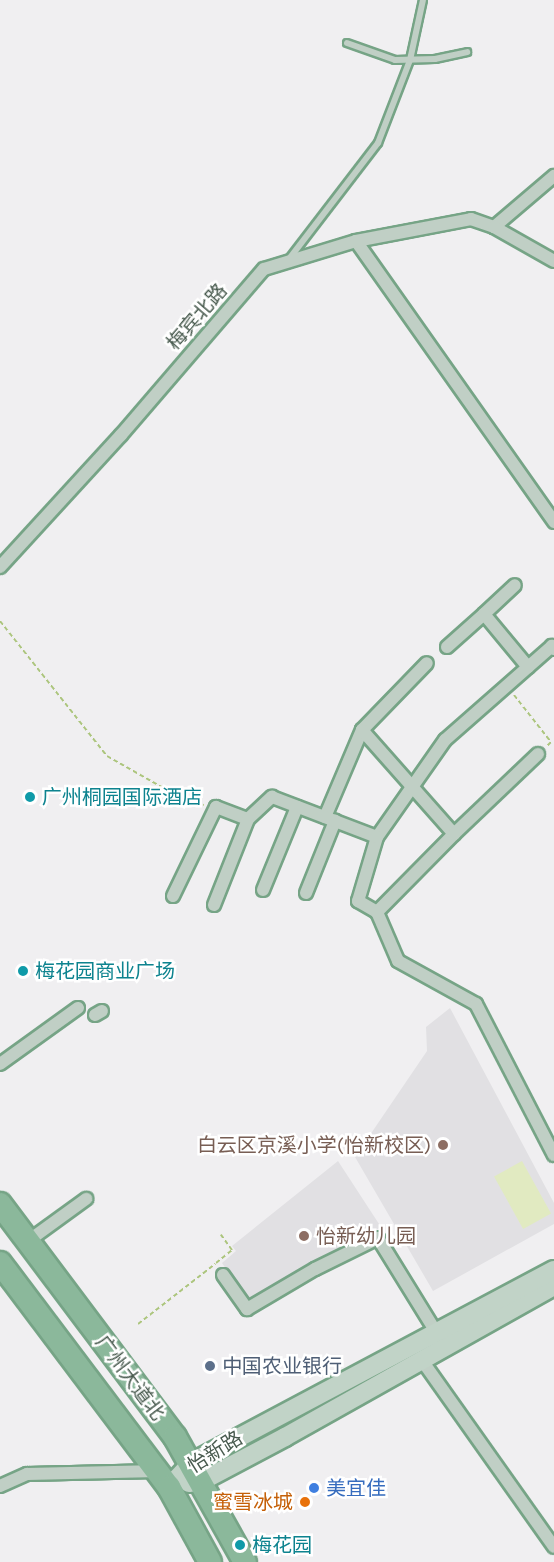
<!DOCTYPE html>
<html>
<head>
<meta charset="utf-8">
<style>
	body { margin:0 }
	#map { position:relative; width:554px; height:1562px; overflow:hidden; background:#f0eff1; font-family:Karla,"Noto Sans SC",sans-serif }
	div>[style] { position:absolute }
	.education>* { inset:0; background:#e1e0e3 }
	.green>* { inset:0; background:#e1eac1; transform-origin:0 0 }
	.path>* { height:2px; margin-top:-1px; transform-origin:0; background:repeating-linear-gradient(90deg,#acc57d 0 4.5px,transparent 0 7.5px) }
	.roads { filter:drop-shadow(2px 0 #76a486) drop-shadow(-2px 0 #76a486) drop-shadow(0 2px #76a486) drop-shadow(0 -2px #76a486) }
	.lane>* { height:6px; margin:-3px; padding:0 3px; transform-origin:3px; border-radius:3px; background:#c0cfc5 }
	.street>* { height:12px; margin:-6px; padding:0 6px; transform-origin:6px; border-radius:6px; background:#c0cfc5 }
	.secondary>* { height:18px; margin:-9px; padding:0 9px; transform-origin:9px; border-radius:9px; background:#c1d3c7 }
	.highway>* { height:22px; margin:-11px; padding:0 11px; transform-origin:11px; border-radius:11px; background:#8bb89b }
	.dots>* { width:16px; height:16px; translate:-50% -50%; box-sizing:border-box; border:3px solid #fff; border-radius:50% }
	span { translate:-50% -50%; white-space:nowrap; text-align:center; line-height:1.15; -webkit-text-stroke:5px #fff; paint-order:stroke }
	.street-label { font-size:20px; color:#485a4e }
	.culture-label { font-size:20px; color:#0d838f }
	.left { translate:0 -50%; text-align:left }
	.education-label { font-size:20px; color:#785e54 }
	.right { translate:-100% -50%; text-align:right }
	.service-label { font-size:20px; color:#4e5e75 }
	.shop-label { font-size:20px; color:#366cbe }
	.food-label { font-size:20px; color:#c56008 }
</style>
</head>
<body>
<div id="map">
	<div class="education">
		<i style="clip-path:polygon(450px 1008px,554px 1203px,554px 1224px,433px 1291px,355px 1157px,427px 1051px,426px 1027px)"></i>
		<i style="clip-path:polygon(338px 1161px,381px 1227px,249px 1303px,222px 1263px,236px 1251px,232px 1246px)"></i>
	</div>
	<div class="green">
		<i style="left:522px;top:1161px;width:60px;height:32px;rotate:61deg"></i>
	</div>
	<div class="path">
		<i style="left:0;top:621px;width:172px;rotate:51.6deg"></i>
		<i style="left:107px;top:756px;width:93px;rotate:29.6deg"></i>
		<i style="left:188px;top:802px;width:16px;rotate:11deg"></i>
		<i style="left:514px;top:695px;width:60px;rotate:51.8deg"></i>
		<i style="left:551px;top:742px;width:6px;rotate:135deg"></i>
		<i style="left:216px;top:1263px;width:21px;rotate:-39deg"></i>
		<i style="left:232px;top:1250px;width:19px;rotate:-126deg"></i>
		<i style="left:138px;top:1324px;width:98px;rotate:-37.9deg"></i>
	</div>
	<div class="roads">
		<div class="lane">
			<i style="left:347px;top:43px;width:51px;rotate:19.5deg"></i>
			<i style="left:395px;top:60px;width:40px;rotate:-1.4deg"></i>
			<i style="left:435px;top:59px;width:33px;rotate:-12deg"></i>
			<i style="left:289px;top:259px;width:146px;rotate:-52.5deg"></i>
			<i style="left:378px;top:143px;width:89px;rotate:-68.9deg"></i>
			<i style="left:410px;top:60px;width:61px;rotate:-77.8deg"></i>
		</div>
		<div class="street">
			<i style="left:494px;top:227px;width:79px;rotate:-40.4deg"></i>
			<i style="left:356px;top:241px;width:344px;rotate:54.8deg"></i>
			<i style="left:0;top:567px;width:179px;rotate:-47.5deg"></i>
			<i style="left:121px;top:435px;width:219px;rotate:-49.3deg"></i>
			<i style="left:264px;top:269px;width:96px;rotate:-16.9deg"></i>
			<i style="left:356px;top:241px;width:117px;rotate:-10.8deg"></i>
			<i style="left:471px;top:219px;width:24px;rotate:19deg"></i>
			<i style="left:494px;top:227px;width:69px;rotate:29.5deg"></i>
			<i style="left:484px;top:614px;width:42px;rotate:-43.1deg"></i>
			<i style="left:447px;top:647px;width:50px;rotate:-41.7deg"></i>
			<i style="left:484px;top:614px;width:69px;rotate:50.3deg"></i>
			<i style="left:554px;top:649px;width:4px;rotate:-124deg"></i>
			<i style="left:552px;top:646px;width:142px;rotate:138.7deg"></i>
			<i style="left:445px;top:740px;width:118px;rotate:125deg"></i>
			<i style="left:377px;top:837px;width:67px;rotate:106.5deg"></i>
			<i style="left:358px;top:901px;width:22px;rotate:30deg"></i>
			<i style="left:377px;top:912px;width:53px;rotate:66.8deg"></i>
			<i style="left:398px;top:961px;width:89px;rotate:28.9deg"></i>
			<i style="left:476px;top:1004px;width:170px;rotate:62.7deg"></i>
			<i style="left:362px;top:730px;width:93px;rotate:-45.9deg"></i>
			<i style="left:325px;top:817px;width:95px;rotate:-67deg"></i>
			<i style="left:362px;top:730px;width:139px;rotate:48.5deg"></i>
			<i style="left:454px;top:834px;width:110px;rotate:134.6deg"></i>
			<i style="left:454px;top:834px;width:116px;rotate:-43.6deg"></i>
			<i style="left:263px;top:890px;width:90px;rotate:-67.7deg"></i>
			<i style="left:306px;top:893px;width:78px;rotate:-68.1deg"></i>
			<i style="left:173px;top:896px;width:99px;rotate:-64.2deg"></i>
			<i style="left:216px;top:807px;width:34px;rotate:21deg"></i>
			<i style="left:248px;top:819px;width:33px;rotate:-43deg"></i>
			<i style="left:272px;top:797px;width:112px;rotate:20.9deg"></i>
			<i style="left:214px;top:905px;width:92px;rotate:-68.4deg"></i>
			<i style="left:95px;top:1015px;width:8px;rotate:-30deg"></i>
			<i style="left:0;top:1064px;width:96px;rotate:-35.7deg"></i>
			<i style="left:28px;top:1241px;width:72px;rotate:-35.9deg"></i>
			<i style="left:223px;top:1275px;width:42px;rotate:54.8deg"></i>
			<i style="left:247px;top:1309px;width:79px;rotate:-30.5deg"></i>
			<i style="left:315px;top:1269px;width:70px;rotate:-26.2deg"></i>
			<i style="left:378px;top:1238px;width:110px;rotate:58.3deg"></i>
			<i style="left:421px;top:1359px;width:230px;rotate:54.7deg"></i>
			<i style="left:0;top:1486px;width:30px;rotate:-24deg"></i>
			<i style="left:27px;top:1474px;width:131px;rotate:-1.3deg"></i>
		</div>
		<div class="secondary">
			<i style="left:189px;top:1483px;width:13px;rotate:-9deg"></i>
			<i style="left:202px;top:1481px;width:94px;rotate:-27.9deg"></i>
			<i style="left:285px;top:1437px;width:308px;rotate:-29.3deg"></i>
			<i style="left:169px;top:1487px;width:33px;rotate:-47deg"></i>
			<i style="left:191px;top:1463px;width:411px;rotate:-28deg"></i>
		</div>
		<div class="highway">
			<i style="left:0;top:1204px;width:291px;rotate:53.1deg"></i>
			<i style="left:175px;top:1437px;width:143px;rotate:60.8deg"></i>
			<i style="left:0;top:1263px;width:281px;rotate:53deg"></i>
			<i style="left:169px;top:1487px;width:85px;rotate:61.3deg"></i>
		</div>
	</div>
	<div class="dots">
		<i style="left:30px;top:797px;background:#0f9aa8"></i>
		<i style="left:23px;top:971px;background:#0f9aa8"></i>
		<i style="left:443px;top:1145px;background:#8d6e63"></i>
		<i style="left:304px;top:1236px;background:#8d6e63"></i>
		<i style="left:210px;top:1366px;background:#5c6f8a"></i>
		<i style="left:314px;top:1488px;background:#3f7fe0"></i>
		<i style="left:305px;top:1502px;background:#e8710a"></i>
		<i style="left:240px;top:1545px;background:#0f9aa8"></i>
	</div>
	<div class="street-label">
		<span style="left:197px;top:317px;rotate:-49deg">梅宾北路</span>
		<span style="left:130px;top:1378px;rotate:53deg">广州大道北</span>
		<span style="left:215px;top:1452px;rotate:-32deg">怡新路</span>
	</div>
	<div class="culture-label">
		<span class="left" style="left:42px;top:797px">广州桐园国际酒店</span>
		<span class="left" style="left:35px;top:971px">梅花园商业广场</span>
		<span class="left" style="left:252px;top:1545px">梅花园</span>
	</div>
	<div class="education-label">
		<span class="right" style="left:431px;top:1145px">白云区京溪小学(怡新校区)</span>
		<span class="left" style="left:316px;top:1236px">怡新幼儿园</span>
	</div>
	<div class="service-label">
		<span class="left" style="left:222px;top:1366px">中国农业银行</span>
	</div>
	<div class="shop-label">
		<span class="left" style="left:326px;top:1488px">美宜佳</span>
	</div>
	<div class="food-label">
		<span class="right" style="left:293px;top:1502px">蜜雪冰城</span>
	</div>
</div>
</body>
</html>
